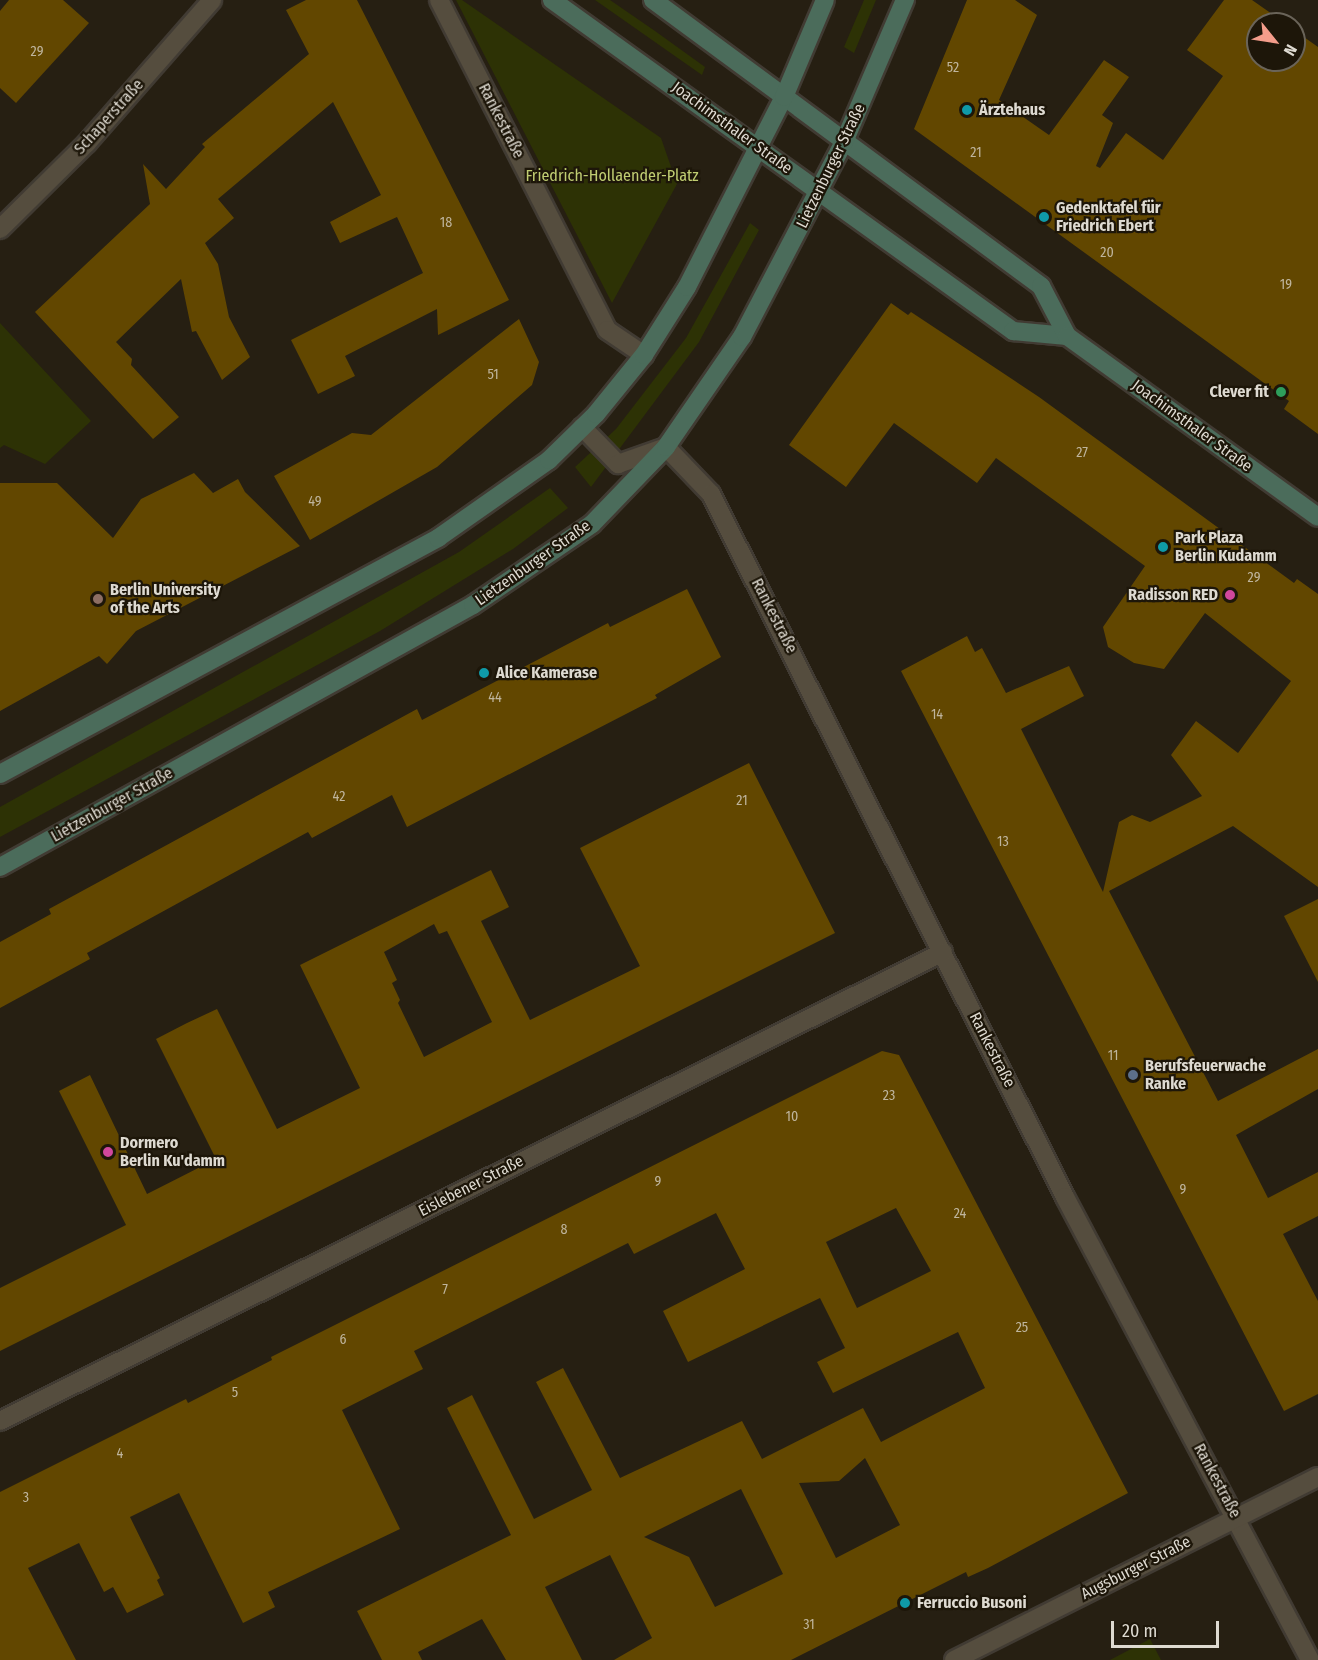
<!DOCTYPE html>
<html>
<head>
<meta charset="utf-8">
<style>
	body { margin:0 }
	#map { position:relative; width:1318px; height:1660px; overflow:hidden; background:#261f12; font-family:"Fira Sans Condensed",sans-serif }
	div>[style] { position:absolute }
	.green>* { inset:0; background:#2d3205 }
	.building>* { inset:0; background:#624700 }
	.roads { filter:drop-shadow(2px 0 #413b33) drop-shadow(-2px 0 #413b33) drop-shadow(0 2px #413b33) drop-shadow(0 -2px #413b33) }
	.lane>* { height:18px; margin:-9px; padding:0 9px; transform-origin:9px; border-radius:9px; background:#554d3e }
	.street>* { height:18px; margin:-9px; padding:0 9px; transform-origin:9px; border-radius:9px; background:#554d3e }
	.secondary>* { height:18px; margin:-9px; padding:0 9px; transform-origin:9px; border-radius:9px; background:#4b6c5b }
	.dots>* { width:16px; height:16px; translate:-50% -50%; box-sizing:border-box; border:3px solid #1d1609; border-radius:50% }
	span { translate:-50% -50%; white-space:nowrap; text-align:center; line-height:1.15; -webkit-text-stroke:4.5px #1d1609; paint-order:stroke }
	.number-label { font-size:14px; color:#bfb59d }
	.number-label span { -webkit-text-stroke-width:0 }
	.poi-label { font-size:16px; color:#dedad1; font-weight:700 }
	.left { translate:0 -50%; text-align:left }
	.right { translate:-100% -50%; text-align:right }
	.street-label { font-size:16px; color:#dedad1 }
	.park-label { font-size:16px; color:#c0cd72 }
	.north { position:absolute; left:1246px; top:12px; width:60px; height:60px; box-sizing:border-box; background:#1d1609; border:2px solid #6a6459; border-radius:50%; rotate:120deg; font-size:16px; font-weight:700; line-height:24px; text-align:center; color:#dedad1 }
	.north::after { content:''; display:block; margin:auto; width:21px; height:27px; background:#f49d8b; clip-path:polygon(50% 0,100% 100%,50% 72%,0 100%) }
	.scale { position:absolute; left:1111px; top:1621px; width:108px; height:27px; box-sizing:border-box; border:3px solid #dedad1; border-top:0; padding-left:8px; font-size:18px; line-height:21px; white-space:nowrap; color:#dedad1; -webkit-text-stroke:4px #1d1609; paint-order:stroke }
</style>
</head>
<body>
<div id="map">
	<div class="green">
		<i style="clip-path:polygon(456px 0,462px 0,661px 138px,677px 184px,612px 303px)"></i>
		<i style="clip-path:polygon(595px 0,610px 0,655px 31px,705px 67px,702px 75px)"></i>
		<i style="clip-path:polygon(864px 0,876px 0,854px 53px,844px 47px)"></i>
		<i style="clip-path:polygon(750px 223px,759px 230px,699px 342px,591px 487px,575px 467px,616px 429px,686px 338px)"></i>
		<i style="clip-path:polygon(0 323px,91px 421px,45px 464px,4px 445px,0 448px)"></i>
		<i style="clip-path:polygon(550px 488px,568px 508px,513px 549px,380px 631px,0 837px,0 807px,459px 552px)"></i>
		<i style="clip-path:polygon(1150px 1639px,1161px 1660px,1110px 1660px)"></i>
	</div>
	<div class="building">
		<i style="clip-path:polygon(9px 0,63px 0,89px 23px,16px 103px,0 88px,0 11px)"></i>
		<i style="clip-path:polygon(306px 0,357px 0,509px 300px,438px 335px,437px 309px,345px 356px,355px 376px,318px 394px,291px 340px,423px 273px,397px 217px,340px 243px,330px 222px,381px 195px,333px 102px,218px 199px,234px 218px,205px 243px,218px 264px,229px 317px,250px 357px,222px 380px,196px 331px,192px 332px,181px 279px,116px 342px,132px 359px,131px 365px,179px 417px,153px 439px,35px 312px,150px 204px,143px 164px,166px 189px,205px 147px,202px 144px,309px 54px,286px 10px)"></i>
		<i style="clip-path:polygon(967px 0,1015px 0,1037px 15px,999px 100px,1049px 135px,1104px 60px,1129px 77px,1102px 115px,1113px 123px,1096px 166px,1100px 168px,1126px 133px,1163px 160px,1223px 76px,1187px 50px,1224px 0,1252px 0,1286px 24px,1258px 24px,1258px 60px,1294px 60px,1294px 30px,1318px 47px,1318px 434px,1284px 409px,1289px 401px,914px 129px)"></i>
		<i style="clip-path:polygon(891px 303px,908px 315px,911px 312px,1039px 397px,1294px 583px,1297px 579px,1318px 594px,1318px 887px,1233px 826px,1109px 891px,1218px 1101px,1318px 1049px,1318px 1089px,1236px 1135px,1268px 1198px,1318px 1172px,1318px 1216px,1283px 1234px,1318px 1301px,1318px 1394px,1284px 1411px,901px 671px,967px 636px,975px 652px,982px 648px,1006px 693px,1069px 666px,1084px 696px,1021px 729px,1103px 892px,1119px 822px,1132px 815px,1150px 822px,1202px 796px,1171px 755px,1196px 721px,1238px 753px,1291px 681px,1205px 613px,1164px 669px,1134px 663px,1108px 647px,1103px 627px,1145px 566px,996px 458px,977px 483px,894px 423px,846px 487px,789px 445px)"></i>
		<i style="clip-path:polygon(519px 319px,539px 362px,532px 385px,437px 467px,310px 540px,274px 476px,352px 433px,371px 435px)"></i>
		<i style="clip-path:polygon(194px 473px,213px 493px,238px 479px,245px 492px,300px 546px,136px 631px,107px 664px,99px 656px,0 711px,0 483px,57px 483px,113px 538px,141px 499px)"></i>
		<i style="clip-path:polygon(687px 589px,721px 657px,655px 695px,657px 698px,407px 827px,392px 795px,312px 838px,308px 832px,87px 953px,90px 959px,0 1008px,0 942px,51px 914px,49px 909px,417px 709px,422px 720px,608px 623px,610px 627px)"></i>
		<i style="clip-path:polygon(evenodd,749px 763px,835px 933px,0 1351px,0 1288px,126px 1225px,59px 1091px,90px 1075px,147px 1194px,216px 1159px,156px 1039px,187px 1023px,217px 1009px,277px 1129px,360px 1088px,300px 965px,491px 870px,509px 907px,481px 921px,530px 1020px,640px 966px,580px 848px,749px 763px,434px 924px,439px 934px,447px 931px,492px 1022px,424px 1057px,398px 1003px,400px 1000px,392px 983px,397px 980px,384px 952px,434px 924px)"></i>
		<i style="clip-path:polygon(1318px 899px,1318px 982px,1284px 916px)"></i>
		<i style="clip-path:polygon(evenodd,882px 1051px,899px 1055px,1128px 1493px,988px 1568px,968px 1577px,966px 1572px,791px 1660px,614px 1660px,652px 1638px,610px 1555px,545px 1587px,582px 1660px,506px 1660px,482px 1619px,418px 1652px,422px 1660px,382px 1660px,357px 1611px,511px 1535px,447px 1408px,472px 1395px,534px 1519px,592px 1490px,536px 1382px,563px 1368px,620px 1478px,742px 1421px,762px 1459px,863px 1408px,881px 1442px,985px 1388px,958px 1332px,833px 1393px,817px 1362px,845px 1348px,820px 1298px,688px 1362px,663px 1311px,745px 1269px,716px 1213px,634px 1254px,628px 1243px,414px 1351px,423px 1369px,342px 1410px,400px 1529px,268px 1592px,275px 1607px,243px 1623px,179px 1493px,130px 1517px,160px 1578px,157px 1580px,164px 1595px,127px 1613px,113px 1587px,104px 1592px,79px 1543px,28px 1568px,76px 1660px,0 1660px,0 1492px,186px 1399px,188px 1403px,272px 1360px,271px 1357px,882px 1051px,896px 1208px,931px 1271px,857px 1308px,826px 1242px,896px 1208px,882px 1051px,865px 1458px,900px 1525px,836px 1558px,799px 1483px,839px 1481px,865px 1458px,882px 1051px,741px 1489px,783px 1574px,715px 1607px,689px 1557px,644px 1537px,741px 1489px)"></i>
	</div>
	<div class="roads">
		<div class="lane">
			<i style="left:439px;top:0;width:370px;rotate:63deg"></i>
			<i style="left:607px;top:330px;width:45px;rotate:34deg"></i>
			<i style="left:582px;top:427px;width:52px;rotate:45.8deg"></i>
			<i style="left:618px;top:464px;width:51px;rotate:-19.5deg"></i>
		</div>
		<div class="street">
			<i style="left:0;top:229px;width:122px;rotate:-44.7deg"></i>
			<i style="left:87px;top:143px;width:190px;rotate:-48.8deg"></i>
			<i style="left:666px;top:447px;width:65px;rotate:46.2deg"></i>
			<i style="left:711px;top:494px;width:787px;rotate:63.27deg"></i>
			<i style="left:1065px;top:1197px;width:524px;rotate:62.11deg"></i>
			<i style="left:0;top:1421px;width:1053px;rotate:-26.44deg"></i>
			<i style="left:954px;top:1660px;width:407px;rotate:-26.7deg"></i>
		</div>
		<div class="secondary">
			<i style="left:552px;top:0;width:568px;rotate:35.68deg"></i>
			<i style="left:1013px;top:331px;width:54px;rotate:5.3deg"></i>
			<i style="left:653px;top:0;width:482px;rotate:36.4deg"></i>
			<i style="left:1041px;top:286px;width:56px;rotate:62.5deg"></i>
			<i style="left:1067px;top:336px;width:309px;rotate:35.8deg"></i>
			<i style="left:0;top:774px;width:498px;rotate:-28.3deg"></i>
			<i style="left:438px;top:538px;width:136px;rotate:-35.1deg"></i>
			<i style="left:549px;top:460px;width:66px;rotate:-44.4deg"></i>
			<i style="left:596px;top:414px;width:76px;rotate:-50.9deg"></i>
			<i style="left:644px;top:355px;width:80px;rotate:-57.7deg"></i>
			<i style="left:687px;top:287px;width:213px;rotate:-63deg"></i>
			<i style="left:784px;top:97px;width:105px;rotate:-67.1deg"></i>
			<i style="left:0;top:867px;width:541px;rotate:-28.98deg"></i>
			<i style="left:473px;top:605px;width:144px;rotate:-34.2deg"></i>
			<i style="left:592px;top:524px;width:107px;rotate:-46.1deg"></i>
			<i style="left:666px;top:447px;width:134px;rotate:-55.4deg"></i>
			<i style="left:742px;top:337px;width:220px;rotate:-62.4deg"></i>
			<i style="left:844px;top:142px;width:155px;rotate:-66.8deg"></i>
		</div>
	</div>
	<div class="dots">
		<i style="left:967px;top:110px;background:#0f9aa8"></i>
		<i style="left:1044px;top:217px;background:#0f9aa8"></i>
		<i style="left:1281px;top:392px;background:#2e9e5b"></i>
		<i style="left:1163px;top:547px;background:#0f9aa8"></i>
		<i style="left:1230px;top:595px;background:#d1479c"></i>
		<i style="left:98px;top:599px;background:#8d6e63"></i>
		<i style="left:484px;top:673px;background:#0f9aa8"></i>
		<i style="left:1133px;top:1075px;background:#5c6f8a"></i>
		<i style="left:108px;top:1152px;background:#d1479c"></i>
		<i style="left:905px;top:1603px;background:#0f9aa8"></i>
	</div>
	<div class="number-label">
		<span style="left:37px;top:52px">29</span>
		<span style="left:953px;top:68px">52</span>
		<span style="left:976px;top:153px">21</span>
		<span style="left:446px;top:223px">18</span>
		<span style="left:1107px;top:253px">20</span>
		<span style="left:1286px;top:285px">19</span>
		<span style="left:493px;top:375px">51</span>
		<span style="left:1082px;top:453px">27</span>
		<span style="left:315px;top:502px">49</span>
		<span style="left:1254px;top:578px">29</span>
		<span style="left:495px;top:698px">44</span>
		<span style="left:937px;top:715px">14</span>
		<span style="left:339px;top:797px">42</span>
		<span style="left:742px;top:801px">21</span>
		<span style="left:1003px;top:842px">13</span>
		<span style="left:1113px;top:1056px">11</span>
		<span style="left:889px;top:1096px">23</span>
		<span style="left:792px;top:1117px">10</span>
		<span style="left:658px;top:1182px">9</span>
		<span style="left:1183px;top:1190px">9</span>
		<span style="left:960px;top:1214px">24</span>
		<span style="left:564px;top:1230px">8</span>
		<span style="left:445px;top:1290px">7</span>
		<span style="left:1022px;top:1328px">25</span>
		<span style="left:343px;top:1340px">6</span>
		<span style="left:235px;top:1393px">5</span>
		<span style="left:120px;top:1454px">4</span>
		<span style="left:26px;top:1498px">3</span>
		<span style="left:809px;top:1625px">31</span>
	</div>
	<div class="poi-label">
		<span class="left" style="left:979px;top:110px">Ärztehaus</span>
		<span class="left" style="left:1056px;top:217px">Gedenktafel für<br>Friedrich Ebert</span>
		<span class="right" style="left:1269px;top:392px">Clever fit</span>
		<span class="left" style="left:1175px;top:547px">Park Plaza<br>Berlin Kudamm</span>
		<span class="left" style="left:110px;top:599px">Berlin University<br>of the Arts</span>
		<span class="right" style="left:1218px;top:595px">Radisson RED</span>
		<span class="left" style="left:496px;top:673px">Alice Kamerase</span>
		<span class="left" style="left:1145px;top:1075px">Berufsfeuerwache<br>Ranke</span>
		<span class="left" style="left:120px;top:1152px">Dormero<br>Berlin Ku'damm</span>
		<span class="left" style="left:917px;top:1603px">Ferruccio Busoni</span>
	</div>
	<div class="street-label">
		<span style="left:109px;top:117px;rotate:-48deg">Schaperstraße</span>
		<span style="left:501px;top:121px;rotate:63deg">Rankestraße</span>
		<span style="left:732px;top:128px;rotate:36deg">Joachimsthaler Straße</span>
		<span style="left:831px;top:166px;rotate:-64deg">Lietzenburger Straße</span>
		<span style="left:1192px;top:426px;rotate:36deg">Joachimsthaler Straße</span>
		<span style="left:533px;top:563px;rotate:-35deg">Lietzenburger Straße</span>
		<span style="left:774px;top:616px;rotate:63deg">Rankestraße</span>
		<span style="left:112px;top:805px;rotate:-29deg">Lietzenburger Straße</span>
		<span style="left:992px;top:1050px;rotate:63deg">Rankestraße</span>
		<span style="left:471px;top:1186px;rotate:-27deg">Eislebener Straße</span>
		<span style="left:1217px;top:1481px;rotate:62deg">Rankestraße</span>
		<span style="left:1136px;top:1568px;rotate:-27deg">Augsburger Straße</span>
	</div>
	<div class="park-label">
		<span style="left:612px;top:176px">Friedrich-Hollaender-Platz</span>
	</div>
	<div class="north">N</div>
	<div class="scale">20 m</div>
</div>
</body>
</html>
